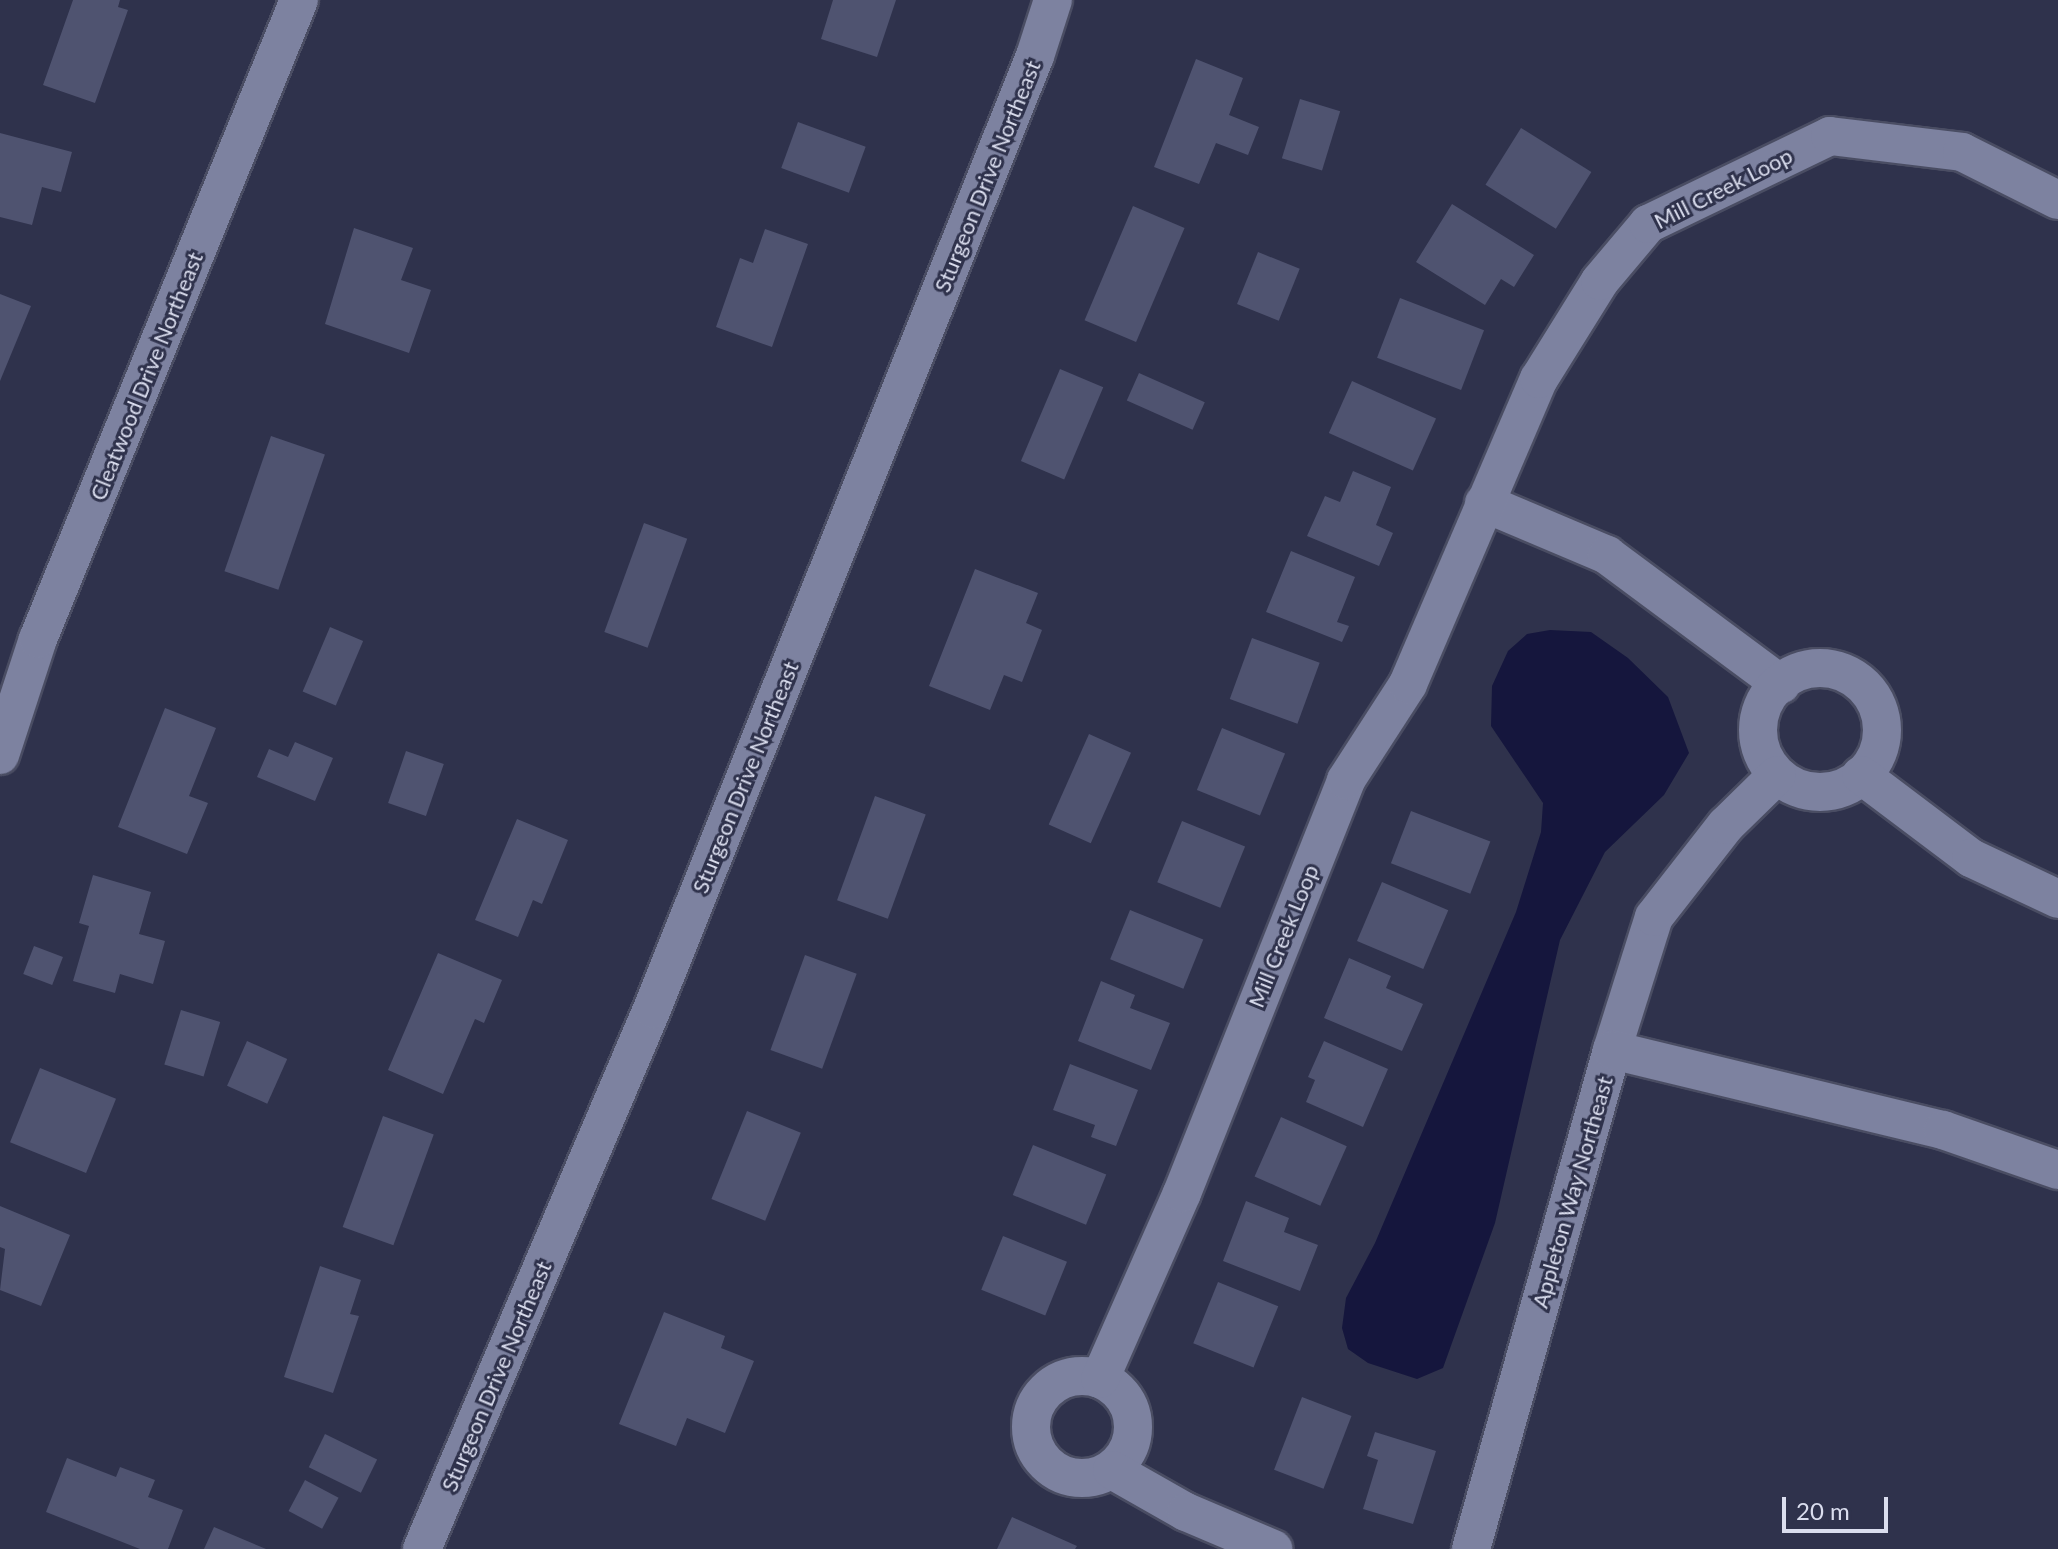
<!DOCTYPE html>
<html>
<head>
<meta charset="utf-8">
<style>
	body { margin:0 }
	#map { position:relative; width:2058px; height:1549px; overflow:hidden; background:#2f324c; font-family:Lato,sans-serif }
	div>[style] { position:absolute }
	.water>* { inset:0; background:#15163d }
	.building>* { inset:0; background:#4f5370; transform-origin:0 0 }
	.roads { filter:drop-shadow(2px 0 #4a4d63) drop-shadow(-2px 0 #4a4d63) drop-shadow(0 2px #4a4d63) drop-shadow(0 -2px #4a4d63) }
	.minor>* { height:38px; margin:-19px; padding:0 19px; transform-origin:19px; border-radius:19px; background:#7d82a0 }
	.minor>.ring { margin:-19px; padding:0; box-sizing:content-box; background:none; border:38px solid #7d82a0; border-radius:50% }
	span { translate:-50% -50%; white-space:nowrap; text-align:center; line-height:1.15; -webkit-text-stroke:6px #2f324c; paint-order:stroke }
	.street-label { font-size:22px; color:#daddee }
	.scale { position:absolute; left:1782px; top:1497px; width:106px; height:36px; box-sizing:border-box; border:4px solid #daddee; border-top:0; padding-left:10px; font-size:24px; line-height:28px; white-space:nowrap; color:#daddee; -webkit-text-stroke:6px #2f324c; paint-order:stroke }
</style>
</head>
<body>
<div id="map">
	<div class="water">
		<i style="clip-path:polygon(1550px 630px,1591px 632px,1628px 658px,1668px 697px,1689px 753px,1664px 795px,1605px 852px,1560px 940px,1495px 1223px,1443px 1368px,1417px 1379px,1368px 1363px,1348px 1349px,1342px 1328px,1346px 1298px,1375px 1243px,1516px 912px,1541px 832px,1543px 803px,1491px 726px,1492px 686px,1508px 651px,1527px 634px)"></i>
	</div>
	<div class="building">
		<i style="clip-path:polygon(73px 0,120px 0,118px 7px,128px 10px,95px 103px,43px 85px)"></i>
		<i style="clip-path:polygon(833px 0,896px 0,877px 57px,821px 39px)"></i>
		<i style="clip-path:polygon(1196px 59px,1243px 78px,1229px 115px,1259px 127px,1248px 155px,1216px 143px,1199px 184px,1154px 167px)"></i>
		<i style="left:1300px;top:99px;width:42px;height:62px;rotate:17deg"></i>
		<i style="left:798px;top:122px;width:72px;height:49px;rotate:20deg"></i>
		<i style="left:1521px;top:128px;width:83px;height:67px;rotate:32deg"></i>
		<i style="clip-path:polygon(0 133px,72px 152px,61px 192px,42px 187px,32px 225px,0 217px)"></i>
		<i style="clip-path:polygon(1452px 204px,1534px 255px,1514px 287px,1501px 279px,1485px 305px,1416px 262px)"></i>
		<i style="left:1133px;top:206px;width:56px;height:124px;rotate:23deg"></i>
		<i style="clip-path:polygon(354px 228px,413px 248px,401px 280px,431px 290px,409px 353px,325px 324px)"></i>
		<i style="clip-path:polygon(765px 229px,808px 244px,772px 347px,716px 327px,740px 258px,753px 263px)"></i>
		<i style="left:1258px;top:252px;width:45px;height:56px;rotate:22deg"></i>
		<i style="clip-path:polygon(0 294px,31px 306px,0 381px)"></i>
		<i style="left:1400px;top:298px;width:90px;height:64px;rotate:21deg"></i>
		<i style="left:1060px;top:369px;width:47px;height:100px;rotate:23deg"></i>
		<i style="left:1139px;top:373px;width:72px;height:30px;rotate:24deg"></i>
		<i style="left:1352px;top:381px;width:92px;height:57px;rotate:24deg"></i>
		<i style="left:271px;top:436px;width:57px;height:143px;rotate:19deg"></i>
		<i style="clip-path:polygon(1353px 471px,1391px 487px,1376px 525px,1393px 533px,1379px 566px,1307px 536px,1325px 496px,1340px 502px)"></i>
		<i style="left:644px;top:523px;width:46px;height:116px;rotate:20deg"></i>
		<i style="clip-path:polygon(1291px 551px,1355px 577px,1337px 622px,1349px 626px,1342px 642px,1266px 612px)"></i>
		<i style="clip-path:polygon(975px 569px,1038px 593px,1026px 623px,1042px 630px,1022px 682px,1004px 675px,990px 710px,929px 686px)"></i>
		<i style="left:330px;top:627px;width:36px;height:70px;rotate:23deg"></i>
		<i style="left:1252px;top:638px;width:72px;height:65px;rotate:20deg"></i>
		<i style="clip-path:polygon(165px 708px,216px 728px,189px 796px,208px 803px,187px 854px,118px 827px)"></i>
		<i style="left:1222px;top:728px;width:68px;height:67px;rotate:22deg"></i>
		<i style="left:1089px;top:734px;width:46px;height:99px;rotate:24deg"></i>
		<i style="clip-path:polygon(295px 742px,333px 758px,315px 801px,257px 777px,269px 749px,288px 757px)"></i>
		<i style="left:406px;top:751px;width:40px;height:55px;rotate:19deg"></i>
		<i style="left:875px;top:796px;width:54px;height:111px;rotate:20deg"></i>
		<i style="left:1411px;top:811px;width:85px;height:56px;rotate:21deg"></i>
		<i style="clip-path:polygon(517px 819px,568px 840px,542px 904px,533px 900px,518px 937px,475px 920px)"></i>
		<i style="left:1182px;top:821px;width:68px;height:66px;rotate:22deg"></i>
		<i style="clip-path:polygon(93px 875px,151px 892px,139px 934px,165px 941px,153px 984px,120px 974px,115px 993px,73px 981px,89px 926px,79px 923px)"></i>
		<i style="left:1382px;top:882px;width:72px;height:64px;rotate:23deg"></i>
		<i style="left:1130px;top:910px;width:79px;height:53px;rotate:22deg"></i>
		<i style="left:34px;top:946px;width:31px;height:30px;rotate:21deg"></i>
		<i style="clip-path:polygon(438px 953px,502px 980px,484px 1023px,475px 1019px,443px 1094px,388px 1070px)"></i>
		<i style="left:805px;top:955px;width:55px;height:101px;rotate:20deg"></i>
		<i style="clip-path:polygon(1349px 958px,1391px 976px,1386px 988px,1423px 1004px,1402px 1051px,1324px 1018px)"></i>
		<i style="clip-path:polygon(1101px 981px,1135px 995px,1130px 1008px,1170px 1023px,1151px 1070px,1078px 1041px)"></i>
		<i style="left:181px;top:1010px;width:41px;height:57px;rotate:17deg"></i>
		<i style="left:247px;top:1041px;width:44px;height:49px;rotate:24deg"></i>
		<i style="clip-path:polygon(1324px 1041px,1388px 1069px,1363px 1127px,1306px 1102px,1315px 1080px,1308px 1077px)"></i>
		<i style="clip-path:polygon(1070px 1064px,1138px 1090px,1116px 1146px,1091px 1137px,1095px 1125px,1053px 1110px)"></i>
		<i style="left:40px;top:1068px;width:82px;height:80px;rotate:22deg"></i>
		<i style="left:747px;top:1111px;width:58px;height:95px;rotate:22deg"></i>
		<i style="left:383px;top:1116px;width:54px;height:118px;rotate:20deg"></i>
		<i style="left:1281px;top:1117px;width:72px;height:65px;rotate:24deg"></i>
		<i style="left:1033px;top:1145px;width:79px;height:54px;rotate:22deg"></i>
		<i style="clip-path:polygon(1246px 1201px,1289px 1218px,1284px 1232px,1318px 1245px,1300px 1291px,1223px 1261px)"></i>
		<i style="clip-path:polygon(0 1206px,70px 1235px,41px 1306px,0 1290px,5px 1249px,0 1247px)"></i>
		<i style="left:1003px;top:1236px;width:69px;height:58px;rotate:22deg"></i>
		<i style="clip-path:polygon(320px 1266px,361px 1280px,350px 1314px,359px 1316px,333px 1393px,284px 1377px)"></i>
		<i style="left:1218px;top:1282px;width:65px;height:66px;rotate:22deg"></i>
		<i style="clip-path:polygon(664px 1312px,725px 1336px,721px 1348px,754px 1361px,725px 1433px,687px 1418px,676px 1446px,619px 1424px)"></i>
		<i style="left:1302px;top:1397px;width:53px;height:78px;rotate:21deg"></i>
		<i style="clip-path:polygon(1375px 1432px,1436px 1451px,1413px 1524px,1363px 1509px,1378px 1460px,1367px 1456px)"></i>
		<i style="left:325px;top:1434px;width:58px;height:37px;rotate:26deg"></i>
		<i style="clip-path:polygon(67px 1458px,116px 1477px,120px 1467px,155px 1480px,148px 1497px,183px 1510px,168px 1549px,140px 1549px,46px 1512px)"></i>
		<i style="left:305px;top:1480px;width:38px;height:35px;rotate:28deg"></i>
		<i style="clip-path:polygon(1012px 1517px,1077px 1546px,1075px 1549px,997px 1549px)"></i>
		<i style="clip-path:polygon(214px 1527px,266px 1549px,204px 1549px)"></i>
	</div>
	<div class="roads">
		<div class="minor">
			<i style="left:1484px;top:503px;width:134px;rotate:22.9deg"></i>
			<i style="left:1607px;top:555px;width:217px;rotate:36.6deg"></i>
			<i class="ring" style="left:1758px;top:668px;width:86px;height:86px"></i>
			<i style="left:0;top:755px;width:122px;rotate:-71.9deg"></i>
			<i style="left:38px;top:639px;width:690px;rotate:-67.78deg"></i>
			<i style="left:1861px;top:775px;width:138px;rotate:37deg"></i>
			<i style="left:1971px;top:858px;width:96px;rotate:25.2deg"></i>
			<i style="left:1612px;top:1050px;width:139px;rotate:-72.5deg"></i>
			<i style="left:1654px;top:917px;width:117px;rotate:-52deg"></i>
			<i style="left:1726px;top:825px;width:71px;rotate:-44.4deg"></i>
			<i class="ring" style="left:1031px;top:1376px;width:64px;height:64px"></i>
			<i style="left:1100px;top:1379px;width:203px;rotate:-66.2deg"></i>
			<i style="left:1182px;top:1193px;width:444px;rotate:-68.3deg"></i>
			<i style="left:1346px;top:780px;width:114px;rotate:-57.1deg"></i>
			<i style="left:1408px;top:684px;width:332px;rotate:-66.8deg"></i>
			<i style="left:1539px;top:379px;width:115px;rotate:-58.1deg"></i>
			<i style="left:1600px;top:281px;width:75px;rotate:-49.9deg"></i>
			<i style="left:1648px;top:224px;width:202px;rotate:-25.8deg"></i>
			<i style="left:1830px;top:136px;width:133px;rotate:6.9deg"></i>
			<i style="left:1962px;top:152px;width:107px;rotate:26.6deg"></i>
			<i style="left:1112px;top:1470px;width:85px;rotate:29.6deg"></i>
			<i style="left:1186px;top:1512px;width:95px;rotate:23deg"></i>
			<i style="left:422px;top:1549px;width:587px;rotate:-66.93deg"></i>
			<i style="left:652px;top:1009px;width:1027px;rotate:-68.11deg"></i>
			<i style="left:1035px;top:56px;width:59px;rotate:-72.2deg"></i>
			<i style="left:1471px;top:1549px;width:519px;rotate:-74.22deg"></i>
			<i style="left:1612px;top:1050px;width:341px;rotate:13.6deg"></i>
			<i style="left:1943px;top:1130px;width:122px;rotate:19.2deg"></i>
		</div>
	</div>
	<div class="street-label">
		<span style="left:987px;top:176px;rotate:-68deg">Sturgeon Drive Northeast</span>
		<span style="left:1723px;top:188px;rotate:-27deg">Mill Creek Loop</span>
		<span style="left:146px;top:376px;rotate:-68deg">Cleatwood Drive Northeast</span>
		<span style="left:745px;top:777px;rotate:-68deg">Sturgeon Drive Northeast</span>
		<span style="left:1283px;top:936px;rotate:-68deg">Mill Creek Loop</span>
		<span style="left:1572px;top:1192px;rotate:-74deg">Appleton Way Northeast</span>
		<span style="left:496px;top:1376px;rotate:-67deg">Sturgeon Drive Northeast</span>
	</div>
	<div class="scale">20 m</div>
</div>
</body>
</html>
